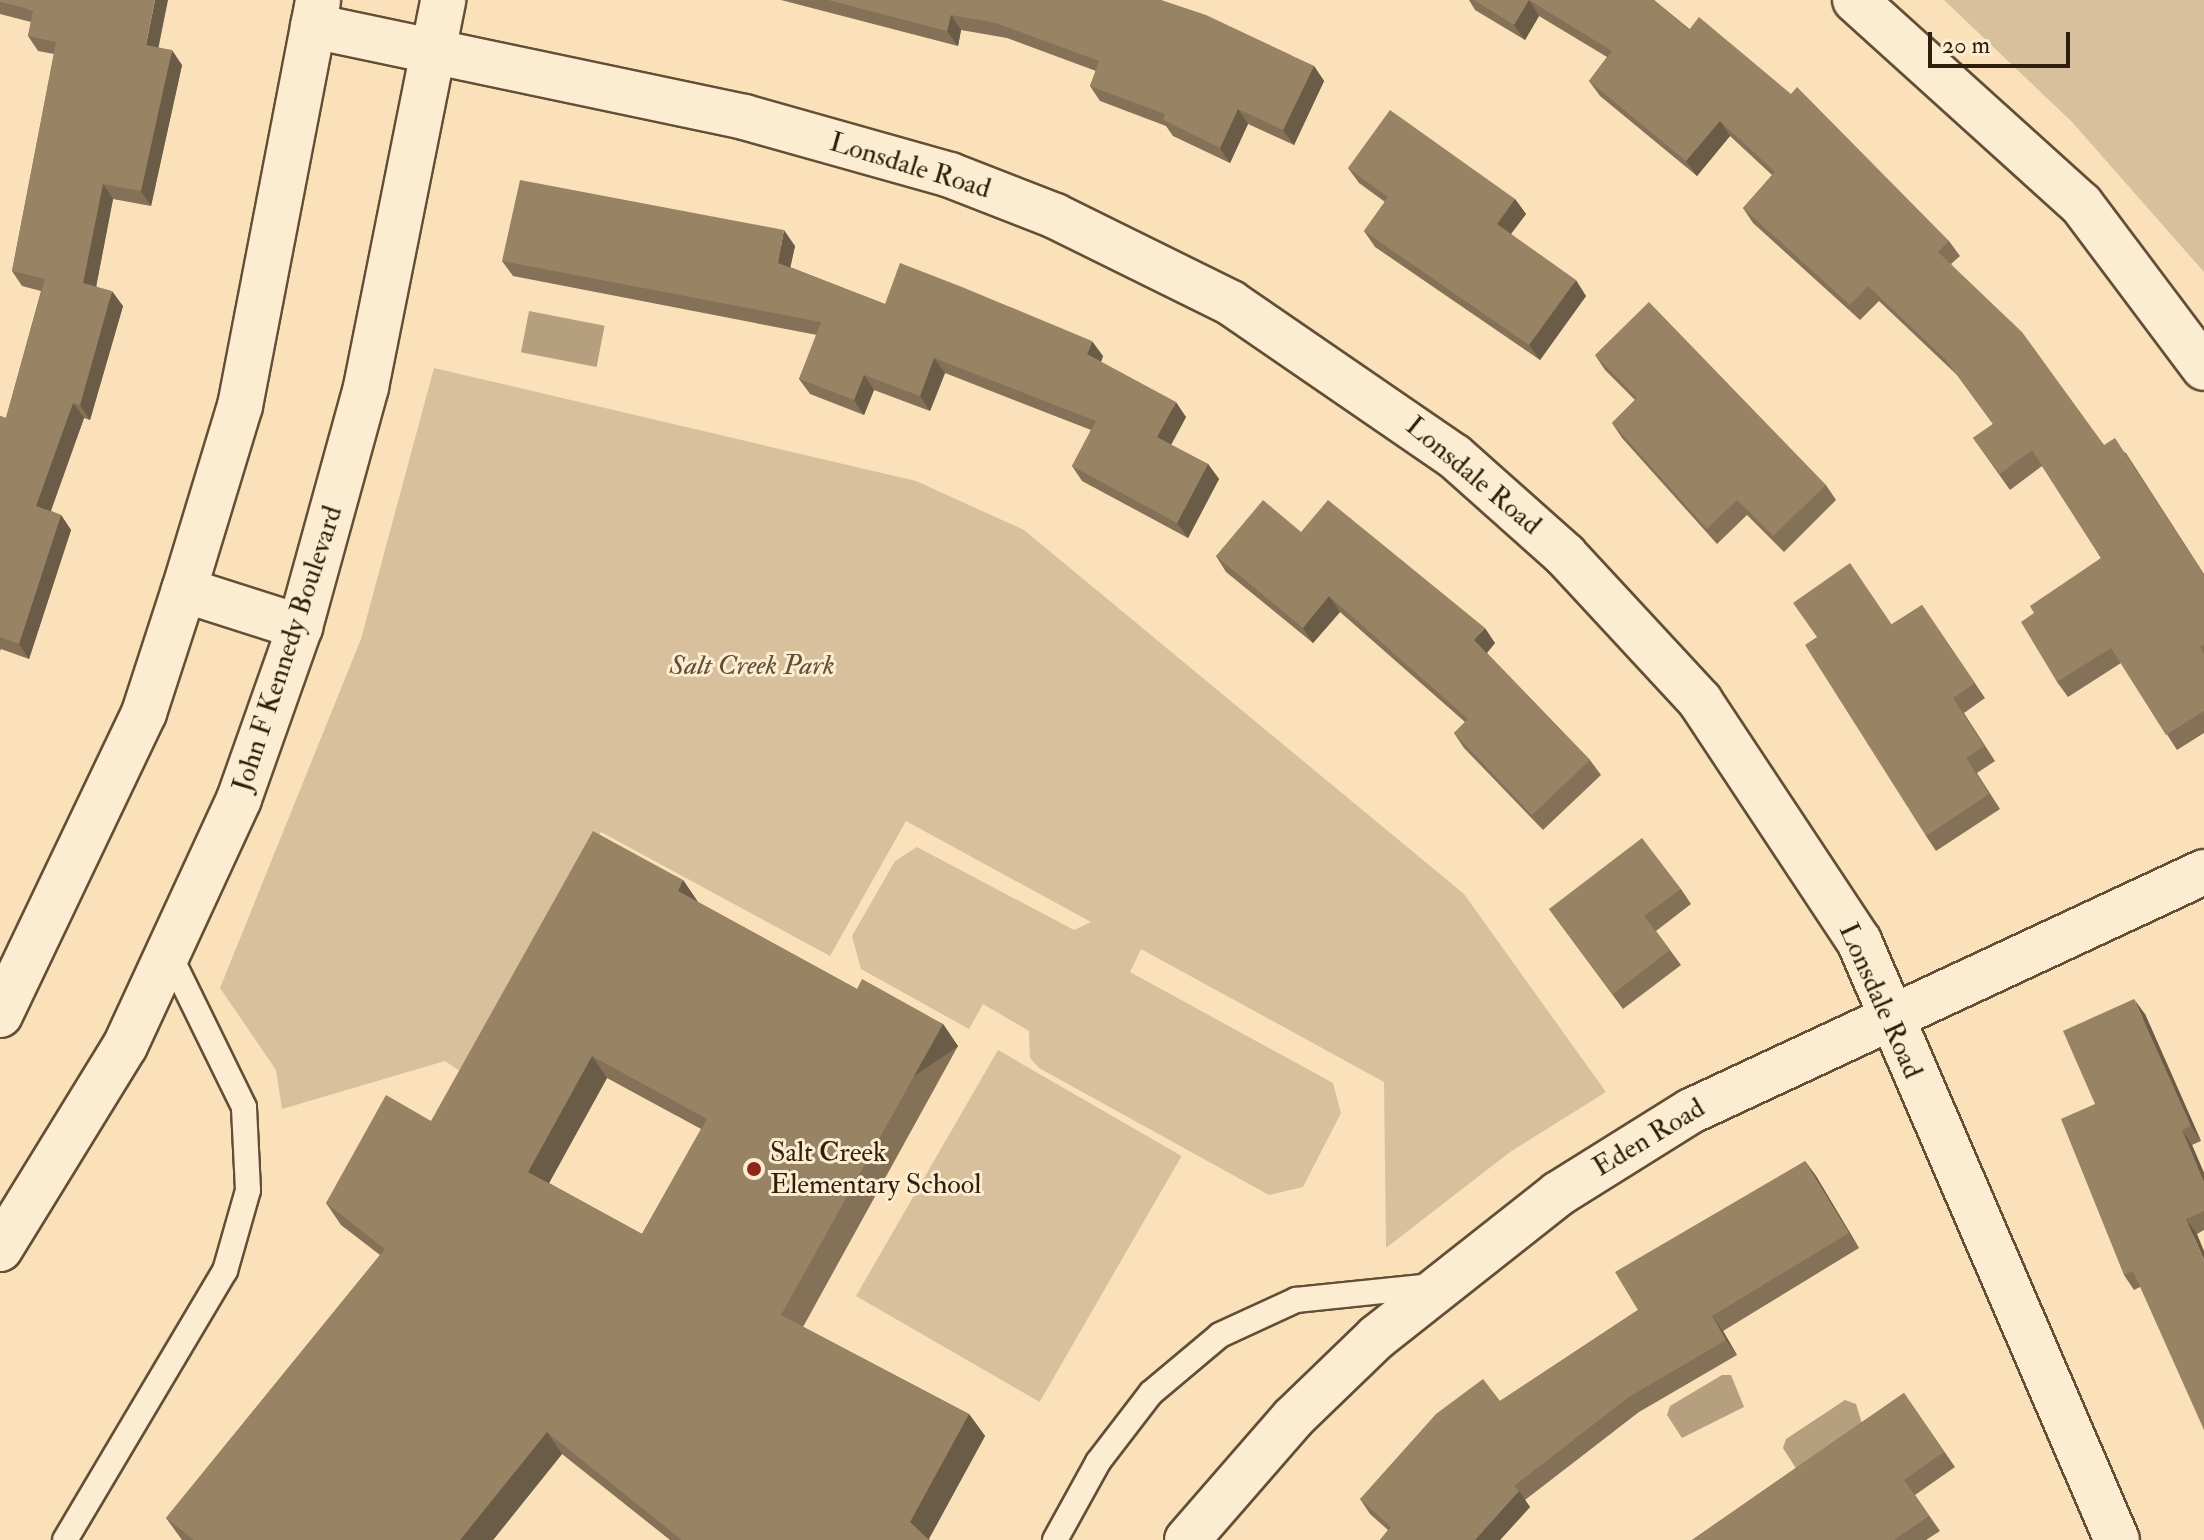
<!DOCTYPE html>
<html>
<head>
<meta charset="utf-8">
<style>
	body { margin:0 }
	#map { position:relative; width:2204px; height:1540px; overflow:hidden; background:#fae1b9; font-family:"IM FELL Double Pica",serif }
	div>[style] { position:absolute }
	.green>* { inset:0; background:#d7c09b; transform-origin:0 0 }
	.water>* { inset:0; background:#b59f7e; transform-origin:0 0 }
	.roads { filter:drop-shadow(2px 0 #624f36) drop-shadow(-2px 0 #624f36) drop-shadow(0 2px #624f36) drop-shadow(0 -2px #624f36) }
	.lane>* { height:24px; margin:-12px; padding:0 12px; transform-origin:12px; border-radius:12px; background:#fcecd2 }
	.street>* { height:44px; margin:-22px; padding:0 22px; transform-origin:22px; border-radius:22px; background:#fcecd2 }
	.secondary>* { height:44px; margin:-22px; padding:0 22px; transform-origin:22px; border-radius:22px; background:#fcecd2 }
	.wall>* { inset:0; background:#847157 }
	.shaded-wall>* { inset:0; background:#6b5c47; transform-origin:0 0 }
	.building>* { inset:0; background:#998365 }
	.dots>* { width:22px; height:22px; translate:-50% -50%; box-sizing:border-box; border:4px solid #fcecd2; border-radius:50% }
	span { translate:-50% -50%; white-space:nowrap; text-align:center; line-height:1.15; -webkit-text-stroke:6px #fcecd2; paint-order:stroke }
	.street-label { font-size:28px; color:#2f1e0b }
	.park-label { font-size:28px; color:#614f36; font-style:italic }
	.poi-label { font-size:28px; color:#2f1e0b }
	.left { translate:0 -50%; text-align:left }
	.scale { position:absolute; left:1928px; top:32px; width:142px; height:36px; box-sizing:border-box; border:4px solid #2f1e0b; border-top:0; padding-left:10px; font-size:24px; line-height:28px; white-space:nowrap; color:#2f1e0b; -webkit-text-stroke:6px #fcecd2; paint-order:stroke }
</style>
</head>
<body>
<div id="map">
	<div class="green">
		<i style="clip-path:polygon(1944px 0,2204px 0,2204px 272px,2072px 122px)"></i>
		<i style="clip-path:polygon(434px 368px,916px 481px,1024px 530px,1464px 894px,1606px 1092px,1510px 1152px,1386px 1248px,1384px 1082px,1141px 949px,1130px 972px,1333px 1083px,1341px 1113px,1303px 1187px,1269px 1195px,1039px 1068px,1030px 1058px,1029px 1031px,983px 1004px,969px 1029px,861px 969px,852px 936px,895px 861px,917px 847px,1074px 930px,1091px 922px,906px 821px,830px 956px,601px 832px,466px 1075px,445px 1061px,282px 1109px,276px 1070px,220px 988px,361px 639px)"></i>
		<i style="left:998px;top:1050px;width:212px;height:284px;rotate:30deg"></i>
	</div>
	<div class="water">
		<i style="left:529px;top:311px;width:77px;height:42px;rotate:11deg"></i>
		<i style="clip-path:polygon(1722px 1375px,1731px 1375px,1744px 1407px,1682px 1438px,1667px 1415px,1670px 1406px)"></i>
		<i style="clip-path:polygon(1845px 1400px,1856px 1404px,1863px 1427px,1797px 1470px,1783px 1448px,1786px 1439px)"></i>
	</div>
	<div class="roads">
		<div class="lane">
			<i style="left:65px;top:1540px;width:313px;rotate:-59.3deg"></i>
			<i style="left:225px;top:1271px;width:84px;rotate:-74.1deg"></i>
			<i style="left:248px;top:1190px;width:83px;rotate:-92.8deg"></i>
			<i style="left:244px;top:1107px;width:173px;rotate:-116.1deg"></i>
			<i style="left:1055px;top:1540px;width:89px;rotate:-61.1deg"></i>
			<i style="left:1098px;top:1462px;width:87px;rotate:-52.5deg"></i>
			<i style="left:1151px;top:1393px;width:90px;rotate:-40deg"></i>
			<i style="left:1220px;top:1335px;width:84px;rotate:-24.7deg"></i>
			<i style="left:1296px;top:1300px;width:137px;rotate:-5.9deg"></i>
		</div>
		<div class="street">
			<i style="left:1855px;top:0;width:304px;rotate:42.1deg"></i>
			<i style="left:2081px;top:204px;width:205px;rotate:53.1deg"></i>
			<i style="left:313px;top:26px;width:441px;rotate:11.9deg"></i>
			<i style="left:744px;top:117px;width:214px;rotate:15.7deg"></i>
			<i style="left:950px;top:175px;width:113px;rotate:21.3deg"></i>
			<i style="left:1055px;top:216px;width:196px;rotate:26.3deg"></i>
			<i style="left:1231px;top:303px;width:270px;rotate:34.5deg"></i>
			<i style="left:1454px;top:456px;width:149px;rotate:41.7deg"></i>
			<i style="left:1565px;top:555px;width:199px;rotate:47.2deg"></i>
			<i style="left:1700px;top:701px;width:288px;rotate:56.5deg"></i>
			<i style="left:1859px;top:941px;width:652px;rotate:66.7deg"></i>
			<i style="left:184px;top:590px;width:122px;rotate:17.7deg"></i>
			<i style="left:1187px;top:1540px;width:162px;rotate:-49deg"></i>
			<i style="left:1293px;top:1418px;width:117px;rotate:-44deg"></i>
			<i style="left:1377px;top:1337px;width:231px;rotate:-38.3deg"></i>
			<i style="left:1558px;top:1194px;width:157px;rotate:-32deg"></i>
			<i style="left:1691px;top:1111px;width:566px;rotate:-24.98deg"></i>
		</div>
		<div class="secondary">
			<i style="left:0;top:1015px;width:335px;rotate:-64.5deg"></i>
			<i style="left:144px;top:713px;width:129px;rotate:-72deg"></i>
			<i style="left:184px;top:590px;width:192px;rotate:-73.1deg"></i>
			<i style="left:240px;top:406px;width:413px;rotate:-79.1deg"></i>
			<i style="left:0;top:1249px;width:238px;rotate:-58.4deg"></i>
			<i style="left:125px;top:1046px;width:272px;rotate:-65.2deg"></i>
			<i style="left:239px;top:799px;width:182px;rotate:-70.5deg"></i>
			<i style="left:300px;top:627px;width:249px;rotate:-74.6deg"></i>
			<i style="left:366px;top:387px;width:395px;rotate:-78.7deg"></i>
		</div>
	</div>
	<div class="wall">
		<i style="clip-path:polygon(0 0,159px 48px,182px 65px,151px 206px,113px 199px,96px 286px,123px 306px,90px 420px,84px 418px,51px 511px,61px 515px,71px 530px,29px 659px,1px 649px,0 651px,0 416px,6px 418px,41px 291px,22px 286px,12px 271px,54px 54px,38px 51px,28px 36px,31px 22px,0 14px)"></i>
		<i style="clip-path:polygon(781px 0,1161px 0,1314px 66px,1324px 81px,1294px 145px,1248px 124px,1230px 163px,1173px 136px,1166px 126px,1100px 101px,1090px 86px,1096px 71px,1007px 38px,961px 30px,958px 46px)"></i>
		<i style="clip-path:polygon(1469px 0,1654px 0,1949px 241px,1960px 256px,1951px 264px,2104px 445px,2126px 453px,2204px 574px,2204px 733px,2177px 750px,2121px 663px,2068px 697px,2057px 682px,2034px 613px,2101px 558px,2042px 466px,2010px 490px,1973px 438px,1993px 424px,1957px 375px,1879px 301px,1860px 320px,1753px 223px,1743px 208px,1772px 175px,1730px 136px,1697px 176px,1600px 96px,1589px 81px,1607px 57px,1539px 16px,1525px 40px,1475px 10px)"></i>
		<i style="clip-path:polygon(1348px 168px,1515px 199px,1526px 214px,1511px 234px,1586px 296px,1540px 360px,1375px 247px,1364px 231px,1385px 202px,1359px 183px)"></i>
		<i style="clip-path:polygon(795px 246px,790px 267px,885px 304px,1103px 356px,1101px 362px,1186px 417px,1171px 445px,1208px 464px,1219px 479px,1188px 538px,1082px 481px,1072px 466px,1091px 430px,945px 373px,930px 411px,874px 390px,864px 415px,810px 394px,799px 379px,817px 335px,513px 276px,502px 261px)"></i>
		<i style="clip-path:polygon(1595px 355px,1826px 485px,1836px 500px,1784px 552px,1747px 515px,1717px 544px,1622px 438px,1612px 423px,1635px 400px,1605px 370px)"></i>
		<i style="clip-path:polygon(1301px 532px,1495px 643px,1487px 653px,1590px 760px,1601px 775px,1543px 830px,1464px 748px,1454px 733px,1465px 722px,1340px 612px,1313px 643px,1226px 572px,1216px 556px)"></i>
		<i style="clip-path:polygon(1922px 605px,1985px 698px,1964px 713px,1995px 761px,1977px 773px,2000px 809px,1936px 851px,1926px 836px,1892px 624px)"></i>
		<i style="clip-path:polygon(evenodd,683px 880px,698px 902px,857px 989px,943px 1024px,958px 1046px,803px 1327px,969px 1414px,985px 1436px,929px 1539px,930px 1540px,670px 1540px,562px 1454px,493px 1540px,182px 1540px,166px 1518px,380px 1255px,341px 1225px,326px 1203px,431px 1121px,683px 880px,607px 1078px,701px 1129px,642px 1234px,549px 1183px,607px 1078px)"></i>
		<i style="clip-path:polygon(1681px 889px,1691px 904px,1656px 931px,1681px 965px,1623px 1009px,1549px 909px)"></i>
		<i style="clip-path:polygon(2145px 1014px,2201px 1141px,2192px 1145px,2204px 1173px,2204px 1230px,2197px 1234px,2140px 1287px,2134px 1290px,2124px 1275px,2095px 1104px)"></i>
		<i style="clip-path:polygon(1805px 1161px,1816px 1176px,1859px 1248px,1723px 1331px,1737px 1355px,1639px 1412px,1525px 1500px,1530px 1507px,1500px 1540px,1380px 1540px,1388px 1530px,1370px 1514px,1360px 1499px,1500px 1401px,1638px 1310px)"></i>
		<i style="clip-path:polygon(1904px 1393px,1955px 1467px,1915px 1495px,1940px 1531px,1926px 1540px,1692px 1540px)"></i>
	</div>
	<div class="shaded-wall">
		<i style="clip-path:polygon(155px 0,168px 0,156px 60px,146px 45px)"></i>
		<i style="clip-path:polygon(1529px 0,1539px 16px,1525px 40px,1514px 25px)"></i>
		<i style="clip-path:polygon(951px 15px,961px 30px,958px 46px,947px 31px)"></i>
		<i style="clip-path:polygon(172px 50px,182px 65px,151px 206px,141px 191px)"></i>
		<i style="clip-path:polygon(1314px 66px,1324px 81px,1294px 145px,1283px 130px)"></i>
		<i style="clip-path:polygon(1238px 109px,1248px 124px,1230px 163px,1220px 148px)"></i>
		<i style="clip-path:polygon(1720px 121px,1730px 136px,1697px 176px,1686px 161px)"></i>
		<i style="clip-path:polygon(103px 184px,113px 199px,94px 298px,83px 283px)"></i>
		<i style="clip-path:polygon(1515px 199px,1526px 214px,1507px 239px,1497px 224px)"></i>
		<i style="clip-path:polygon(784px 230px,795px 246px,788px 278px,778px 263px)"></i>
		<i style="clip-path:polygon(1576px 280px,1586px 296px,1540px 360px,1529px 345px)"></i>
		<i style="clip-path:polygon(112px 291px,123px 306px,90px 420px,80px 405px)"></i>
		<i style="clip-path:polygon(1092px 341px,1103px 356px,1098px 370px,1087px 354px)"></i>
		<i style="clip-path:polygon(934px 358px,945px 373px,930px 411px,920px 396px)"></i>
		<i style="clip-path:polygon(864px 375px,874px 390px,864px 415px,854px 400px)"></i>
		<i style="clip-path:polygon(1176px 402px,1186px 417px,1167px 452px,1157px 437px)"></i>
		<i style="clip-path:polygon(73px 403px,84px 418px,47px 521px,36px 506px)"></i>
		<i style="clip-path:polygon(1208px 464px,1219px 479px,1188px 538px,1177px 523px)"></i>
		<i style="clip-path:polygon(61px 515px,71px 530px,29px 659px,19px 644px)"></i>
		<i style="clip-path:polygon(1329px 596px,1340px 612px,1313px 643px,1303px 628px)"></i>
		<i style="clip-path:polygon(1485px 628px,1495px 643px,1485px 655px,1474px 640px)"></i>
		<i style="clip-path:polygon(683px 880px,698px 902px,678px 891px)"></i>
		<i style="clip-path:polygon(2134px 999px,2145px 1014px,2201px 1141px,2191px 1126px)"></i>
		<i style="left:943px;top:1024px;width:27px;height:333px;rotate:56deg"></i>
		<i style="clip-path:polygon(592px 1056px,607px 1078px,543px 1194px,528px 1172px)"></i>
		<i style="clip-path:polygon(2182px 1130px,2192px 1145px,2204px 1173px,2204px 1182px)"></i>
		<i style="clip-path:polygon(1805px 1161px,1816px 1176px,1859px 1248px,1849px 1233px)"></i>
		<i style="clip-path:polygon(2186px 1219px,2197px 1234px,2204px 1251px,2204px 1260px)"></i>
		<i style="clip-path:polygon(1712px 1316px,1723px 1331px,1737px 1355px,1726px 1340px)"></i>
		<i style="clip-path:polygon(969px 1414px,985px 1436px,928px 1540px,910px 1522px)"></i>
		<i style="clip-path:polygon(547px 1432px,562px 1454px,493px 1540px,460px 1540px)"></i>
		<i style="clip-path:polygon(1519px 1491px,1530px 1507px,1500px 1540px,1475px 1540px)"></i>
	</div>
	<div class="building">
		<i style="clip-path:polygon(0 0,155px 0,146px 45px,172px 50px,141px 191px,103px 184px,83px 283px,112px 291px,80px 405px,73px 403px,36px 506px,61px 515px,19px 644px,0 637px,0 416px,6px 418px,45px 279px,12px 271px,56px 42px,28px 36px,33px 10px,0 2px)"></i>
		<i style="clip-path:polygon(828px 0,1161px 0,1206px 15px,1314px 66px,1283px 130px,1238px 109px,1220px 148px,1163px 120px,1165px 114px,1090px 86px,1099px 61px,996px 23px,951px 15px,947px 31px)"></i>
		<i style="clip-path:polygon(1474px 0,1654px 0,1689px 30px,1699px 17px,1791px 94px,1797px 87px,1949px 241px,1938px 252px,2022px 332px,2104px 445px,2115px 438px,2204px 575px,2204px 645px,2200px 647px,2204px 654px,2204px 711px,2166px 735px,2111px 648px,2057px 682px,2021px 622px,2034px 613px,2030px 606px,2101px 558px,2032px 450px,2000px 474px,1973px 438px,1993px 424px,1946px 360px,1868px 286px,1850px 305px,1743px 208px,1775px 172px,1720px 121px,1686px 161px,1589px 81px,1612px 51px,1529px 0,1514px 25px)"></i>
		<i style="clip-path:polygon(1390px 110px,1515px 199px,1497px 224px,1576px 280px,1529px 345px,1364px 231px,1388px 197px,1348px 168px)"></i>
		<i style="clip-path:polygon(520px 180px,784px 230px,778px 263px,885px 304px,900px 263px,962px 287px,1092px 341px,1087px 354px,1176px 402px,1157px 437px,1208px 464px,1177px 523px,1072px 466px,1096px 421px,934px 358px,920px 396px,864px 375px,854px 400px,799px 379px,821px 322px,502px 261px)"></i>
		<i style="clip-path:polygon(1649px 302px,1826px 485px,1773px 536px,1737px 500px,1707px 529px,1612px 423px,1637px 398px,1595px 355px)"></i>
		<i style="clip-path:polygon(1263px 500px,1301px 532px,1328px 500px,1485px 628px,1474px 640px,1590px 760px,1532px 815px,1454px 733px,1468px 719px,1329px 596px,1303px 628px,1216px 556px)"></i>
		<i style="clip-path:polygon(1850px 563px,1892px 625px,1922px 605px,1975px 683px,1953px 698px,1984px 746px,1966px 758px,1989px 794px,1926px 836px,1805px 645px,1817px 637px,1793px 603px)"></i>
		<i style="clip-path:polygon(evenodd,593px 831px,683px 880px,678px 891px,857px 989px,862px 979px,943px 1024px,781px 1315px,969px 1414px,910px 1522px,929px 1540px,682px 1540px,547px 1432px,460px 1540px,194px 1540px,166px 1518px,385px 1249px,326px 1203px,386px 1095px,431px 1121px,593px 831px,592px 1056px,707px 1119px,642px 1234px,528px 1172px,592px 1056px)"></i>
		<i style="clip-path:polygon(1642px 838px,1681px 889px,1644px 916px,1670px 950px,1613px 994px,1549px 909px)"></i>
		<i style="clip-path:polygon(2134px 999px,2191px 1126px,2182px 1130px,2204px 1182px,2204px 1211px,2186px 1219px,2204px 1260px,2204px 1430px,2133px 1271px,2124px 1275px,2061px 1119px,2095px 1104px,2063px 1031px)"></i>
		<i style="clip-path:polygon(1805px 1161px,1849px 1233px,1712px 1316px,1726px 1340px,1629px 1397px,1514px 1486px,1519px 1491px,1475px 1540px,1380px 1540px,1391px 1527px,1360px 1499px,1436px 1414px,1483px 1379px,1500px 1401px,1638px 1310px,1615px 1272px)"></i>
		<i style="clip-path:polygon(1904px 1393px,1944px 1452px,1904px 1480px,1929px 1516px,1894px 1540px,1692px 1540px)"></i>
	</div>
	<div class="dots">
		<i style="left:754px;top:1169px;background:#8f2418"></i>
	</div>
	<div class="street-label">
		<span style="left:910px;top:166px;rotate:17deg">Lonsdale Road</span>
		<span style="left:1473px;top:476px;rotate:40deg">Lonsdale Road</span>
		<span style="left:288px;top:649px;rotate:-72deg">John F Kennedy Boulevard</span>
		<span style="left:1880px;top:1001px;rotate:66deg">Lonsdale Road</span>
		<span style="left:1649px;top:1138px;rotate:-31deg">Eden Road</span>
	</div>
	<div class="park-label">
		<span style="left:752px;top:666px">Salt Creek Park</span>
	</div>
	<div class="poi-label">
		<span class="left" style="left:770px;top:1169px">Salt Creek<br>Elementary School</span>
	</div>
	<div class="scale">20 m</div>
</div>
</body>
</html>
